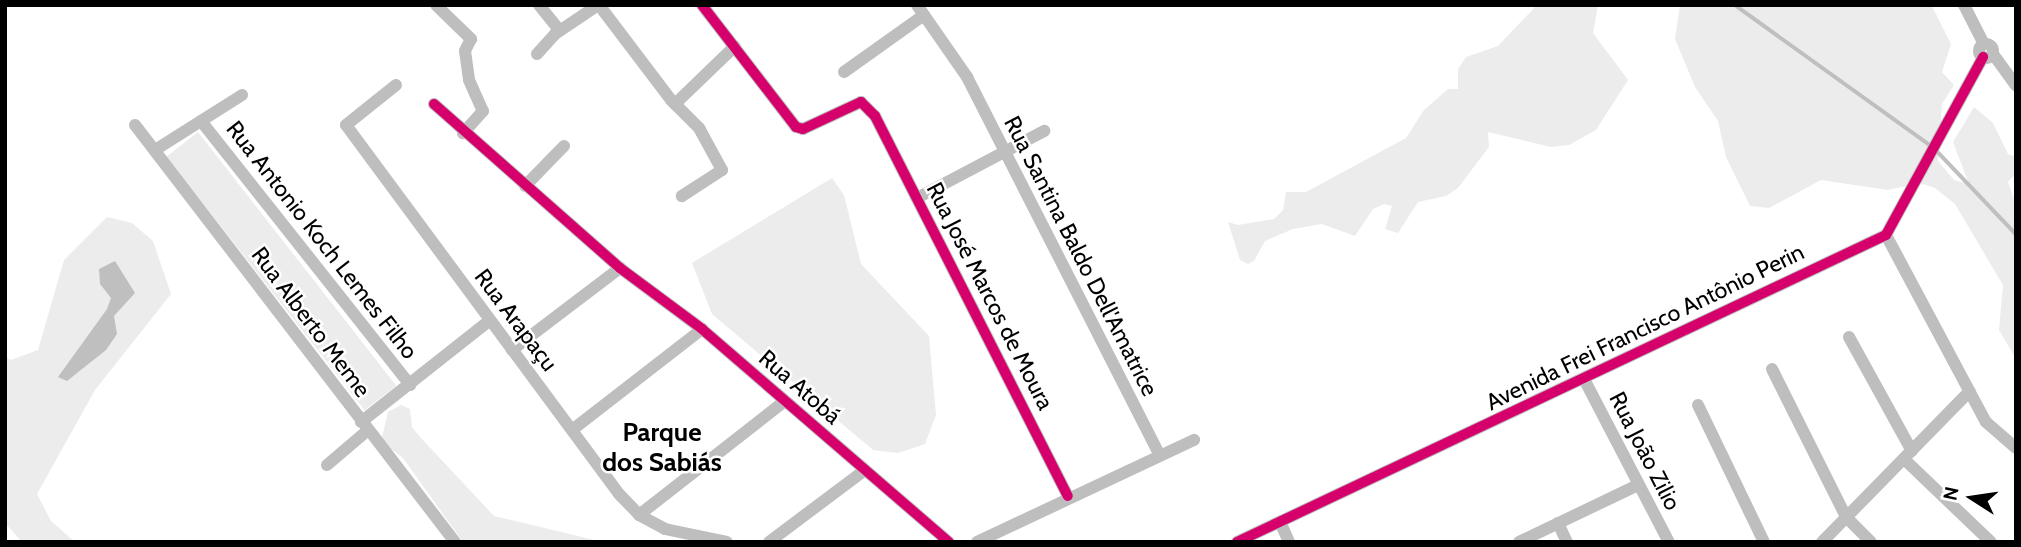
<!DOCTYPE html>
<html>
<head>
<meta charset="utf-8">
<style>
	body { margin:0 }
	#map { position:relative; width:2021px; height:547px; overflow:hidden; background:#fff; font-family:Cabin,sans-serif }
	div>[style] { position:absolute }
	.green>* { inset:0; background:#ececec; transform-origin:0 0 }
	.water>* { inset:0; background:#bfbfbf }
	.stream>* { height:3.5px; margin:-1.75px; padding:0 1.75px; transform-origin:1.75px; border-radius:1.75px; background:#bfbfbf }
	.minor>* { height:12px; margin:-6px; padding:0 6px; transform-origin:6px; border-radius:6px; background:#bebebe }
	.minor>.ring { margin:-6px; padding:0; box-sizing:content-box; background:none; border:12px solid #bebebe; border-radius:50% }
	.cycleway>* { height:10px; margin:-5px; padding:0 5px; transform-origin:5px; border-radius:5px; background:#d6006c }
	span { translate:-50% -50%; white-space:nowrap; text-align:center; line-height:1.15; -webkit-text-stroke:5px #fff; paint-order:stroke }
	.street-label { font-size:23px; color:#000 }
	.quarter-label { font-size:26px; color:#000; font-weight:700 }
	.frame { position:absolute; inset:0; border:7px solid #000; pointer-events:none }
	.north { position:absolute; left:1937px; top:463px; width:70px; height:70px; -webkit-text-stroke:5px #fff; paint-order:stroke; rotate:282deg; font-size:19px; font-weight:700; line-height:28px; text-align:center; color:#000 }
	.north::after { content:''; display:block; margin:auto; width:24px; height:32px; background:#000; clip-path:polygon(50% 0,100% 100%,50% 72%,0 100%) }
</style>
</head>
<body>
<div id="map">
	<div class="green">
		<i style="clip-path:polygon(1537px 5px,1598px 5px,1593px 33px,1628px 80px,1596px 130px,1569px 145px,1551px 147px,1488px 132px,1489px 147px,1458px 188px,1446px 196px,1418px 202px,1398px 233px,1385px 229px,1392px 206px,1384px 204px,1373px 209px,1355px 236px,1322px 224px,1293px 229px,1265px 241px,1254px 261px,1248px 264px,1240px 260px,1228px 222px,1238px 225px,1274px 219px,1283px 210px,1286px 192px,1306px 192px,1406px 138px,1424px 110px,1448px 89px,1458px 89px,1458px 69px,1466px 57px,1498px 46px)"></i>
		<i style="clip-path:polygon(1680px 5px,1932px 6px,1951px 44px,1942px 72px,1954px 85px,1942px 104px,1938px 161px,1954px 180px,1969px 184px,1953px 142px,1974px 107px,1993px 123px,2008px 154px,2016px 157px,2016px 173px,2008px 182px,2016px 205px,2016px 359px,1999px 330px,2003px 285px,1955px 204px,1935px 188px,1920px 183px,1888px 190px,1821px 180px,1769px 208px,1750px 206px,1726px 157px,1718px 121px,1695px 87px,1675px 39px)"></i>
		<i style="left:198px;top:132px;width:322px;height:40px;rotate:52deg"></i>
		<i style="clip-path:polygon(832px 178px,844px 195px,861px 264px,929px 336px,936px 415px,925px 444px,898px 453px,873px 450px,712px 314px,692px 263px)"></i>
		<i style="clip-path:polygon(107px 217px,132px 223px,153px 241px,171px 294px,95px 390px,37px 494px,51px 521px,75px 542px,22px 542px,5px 523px,5px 357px,11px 360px,38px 350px,64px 260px)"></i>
		<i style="clip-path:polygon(401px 405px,410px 409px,412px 427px,421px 438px,494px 516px,603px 542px,463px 542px,403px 458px,381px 441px,388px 412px)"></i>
	</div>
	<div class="water">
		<i style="clip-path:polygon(115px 261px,135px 293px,114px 316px,117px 334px,106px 350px,67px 381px,58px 377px,107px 309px,111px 298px,100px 284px,99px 269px)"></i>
	</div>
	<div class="stream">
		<i style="left:1735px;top:5px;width:245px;rotate:35.7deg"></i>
		<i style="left:1934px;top:148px;width:119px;rotate:46.4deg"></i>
	</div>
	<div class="minor">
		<i style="left:436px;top:5px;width:49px;rotate:44.2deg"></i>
		<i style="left:471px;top:39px;width:13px;rotate:117deg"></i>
		<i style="left:465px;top:51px;width:29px;rotate:82deg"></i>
		<i style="left:469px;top:80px;width:34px;rotate:66deg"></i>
		<i style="left:483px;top:111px;width:30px;rotate:132deg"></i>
		<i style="left:539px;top:5px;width:33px;rotate:51deg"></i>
		<i style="left:599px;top:5px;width:119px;rotate:52.8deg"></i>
		<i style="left:671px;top:100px;width:40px;rotate:45deg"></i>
		<i style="left:699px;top:128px;width:48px;rotate:61.3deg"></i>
		<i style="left:722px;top:170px;width:48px;rotate:147deg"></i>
		<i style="left:702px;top:5px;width:154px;rotate:52.4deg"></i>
		<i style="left:796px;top:127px;width:7px;rotate:16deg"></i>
		<i style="left:803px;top:129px;width:64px;rotate:-25deg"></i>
		<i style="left:861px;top:102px;width:20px;rotate:45deg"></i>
		<i style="left:875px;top:116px;width:426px;rotate:63.1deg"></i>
		<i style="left:917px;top:5px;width:88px;rotate:55.2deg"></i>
		<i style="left:967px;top:77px;width:423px;rotate:63deg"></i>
		<i style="left:1964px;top:5px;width:44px;rotate:62.9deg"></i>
		<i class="ring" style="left:1979px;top:44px;width:2px;height:2px"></i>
		<i style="left:537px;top:54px;width:27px;rotate:-48deg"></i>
		<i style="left:555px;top:34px;width:52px;rotate:-34deg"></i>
		<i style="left:1993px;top:54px;width:39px;rotate:54deg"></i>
		<i style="left:844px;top:72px;width:98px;rotate:-35.5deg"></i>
		<i style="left:396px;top:85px;width:64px;rotate:141.3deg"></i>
		<i style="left:346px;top:125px;width:460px;rotate:53.5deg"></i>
		<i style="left:620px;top:495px;width:28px;rotate:46deg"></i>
		<i style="left:639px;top:515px;width:30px;rotate:28deg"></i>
		<i style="left:665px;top:529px;width:63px;rotate:11.8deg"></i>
		<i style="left:434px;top:104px;width:248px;rotate:41.4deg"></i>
		<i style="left:620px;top:268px;width:102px;rotate:36.6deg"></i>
		<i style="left:702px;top:329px;width:326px;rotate:40.8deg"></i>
		<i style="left:675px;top:104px;width:83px;rotate:-44deg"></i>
		<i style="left:201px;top:121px;width:337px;rotate:51.6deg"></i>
		<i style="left:135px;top:125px;width:526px;rotate:52.5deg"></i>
		<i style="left:155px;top:150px;width:103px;rotate:-32.3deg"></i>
		<i style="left:525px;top:186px;width:56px;rotate:-45.7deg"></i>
		<i style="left:917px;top:198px;width:144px;rotate:-27.8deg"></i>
		<i style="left:1886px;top:235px;width:212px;rotate:61.9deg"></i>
		<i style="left:1986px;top:422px;width:40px;rotate:41deg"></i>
		<i style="left:1849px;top:337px;width:130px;rotate:61.1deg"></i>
		<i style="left:512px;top:350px;width:136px;rotate:-37.2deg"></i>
		<i style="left:1772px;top:369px;width:165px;rotate:63.4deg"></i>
		<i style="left:1846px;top:517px;width:35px;rotate:45deg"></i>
		<i style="left:1584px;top:379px;width:184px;rotate:62.5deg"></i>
		<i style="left:1698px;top:405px;width:152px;rotate:64.3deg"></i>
		<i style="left:361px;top:422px;width:163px;rotate:-38.3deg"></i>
		<i style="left:572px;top:430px;width:165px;rotate:-37.8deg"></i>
		<i style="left:1904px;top:459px;width:120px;rotate:43.7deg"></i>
		<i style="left:327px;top:465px;width:52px;rotate:-40.4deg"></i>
		<i style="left:639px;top:515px;width:185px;rotate:-38deg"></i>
		<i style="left:1558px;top:523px;width:21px;rotate:65deg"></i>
		<i style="left:1281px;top:524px;width:20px;rotate:66deg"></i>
		<i style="left:769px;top:542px;width:120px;rotate:-36.9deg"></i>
		<i style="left:977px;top:542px;width:240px;rotate:-25.2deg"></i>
		<i style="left:1237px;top:542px;width:718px;rotate:-25.32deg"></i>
		<i style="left:1886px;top:235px;width:203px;rotate:-61.4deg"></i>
		<i style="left:1519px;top:542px;width:132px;rotate:-25.6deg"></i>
		<i style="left:1822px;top:542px;width:211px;rotate:-45.6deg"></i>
	</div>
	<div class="cycleway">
		<i style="left:702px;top:5px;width:154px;rotate:52.4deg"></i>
		<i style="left:796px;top:127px;width:7px;rotate:16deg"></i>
		<i style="left:803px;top:129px;width:64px;rotate:-25deg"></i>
		<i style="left:861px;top:102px;width:20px;rotate:45deg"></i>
		<i style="left:875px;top:116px;width:426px;rotate:63.1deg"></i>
		<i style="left:434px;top:104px;width:248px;rotate:41.4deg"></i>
		<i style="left:620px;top:268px;width:102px;rotate:36.6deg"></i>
		<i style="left:702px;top:329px;width:326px;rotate:40.8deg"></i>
		<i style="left:1237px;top:542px;width:718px;rotate:-25.32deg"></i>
		<i style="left:1886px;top:235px;width:203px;rotate:-61.4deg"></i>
	</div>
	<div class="street-label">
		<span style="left:322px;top:240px;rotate:52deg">Rua Antonio Koch Lemes Filho</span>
		<span style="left:1081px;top:256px;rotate:63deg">Rua Santina Baldo Dell'Amatrice</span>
		<span style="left:990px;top:296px;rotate:63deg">Rua José Marcos de Moura</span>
		<span style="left:516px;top:320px;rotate:53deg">Rua Arapaçu</span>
		<span style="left:311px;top:322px;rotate:53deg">Rua Alberto Meme</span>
		<span style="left:1645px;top:327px;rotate:-26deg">Avenida Frei Francisco Antônio Perin</span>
		<span style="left:800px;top:387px;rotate:41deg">Rua Atobá</span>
		<span style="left:1645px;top:451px;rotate:63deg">Rua João Zilio</span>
	</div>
	<div class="quarter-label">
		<span style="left:662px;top:448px">Parque<br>dos Sabiás</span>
	</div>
	<div class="frame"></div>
	<div class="north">N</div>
</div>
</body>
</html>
